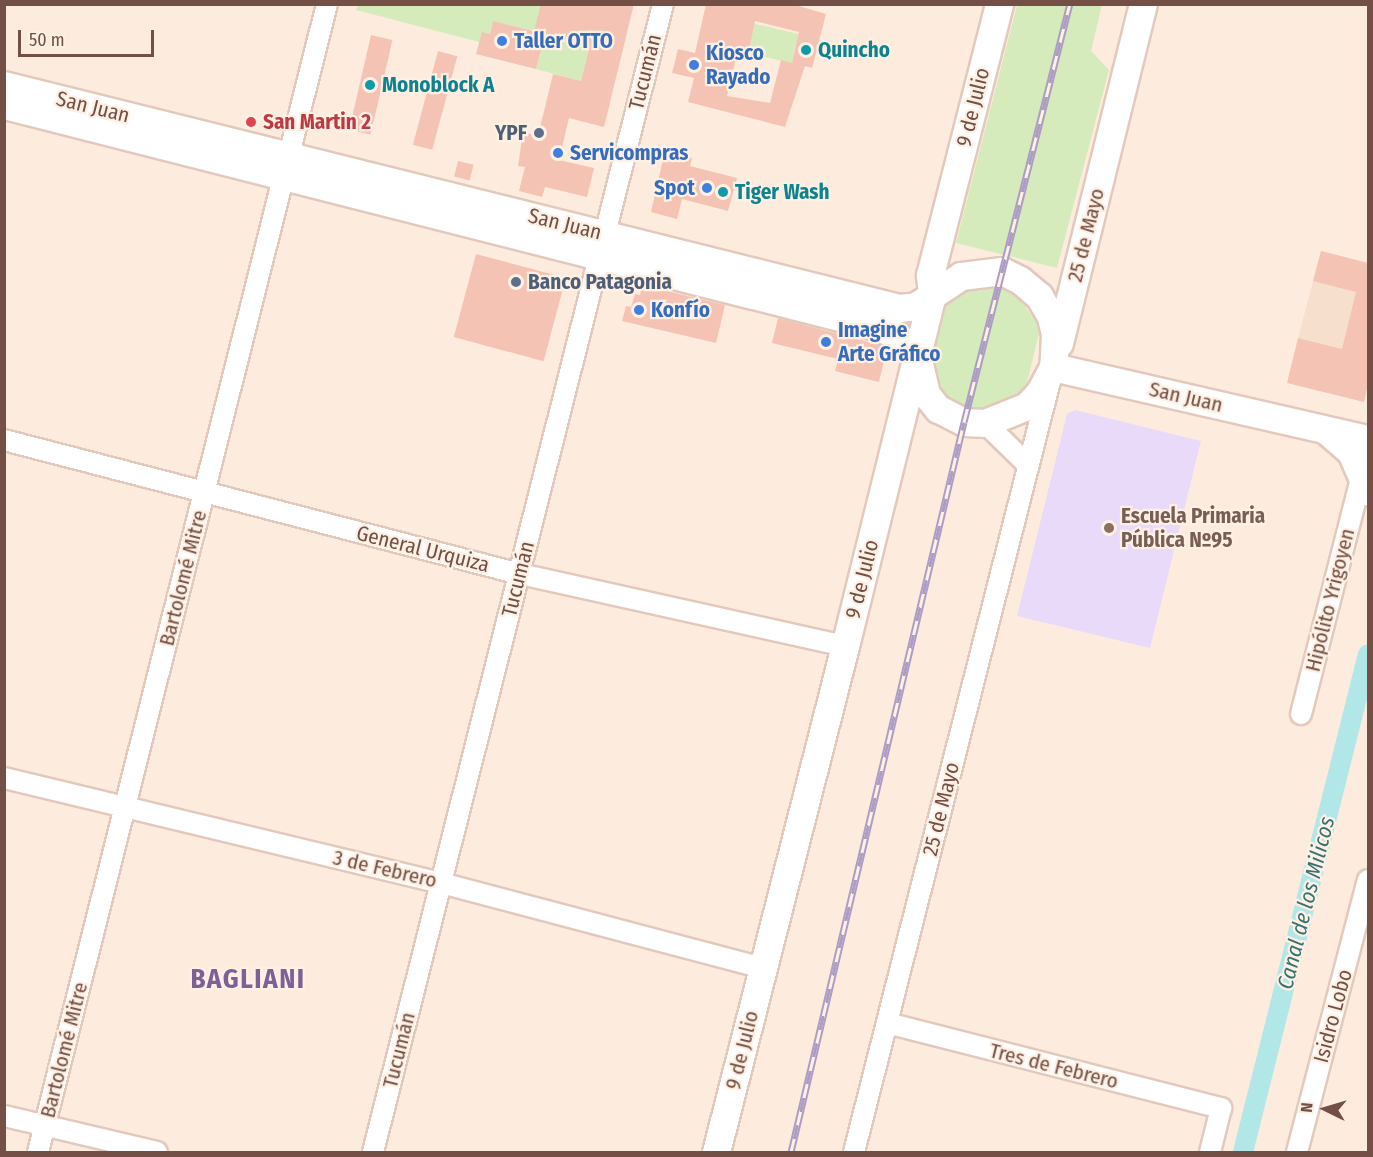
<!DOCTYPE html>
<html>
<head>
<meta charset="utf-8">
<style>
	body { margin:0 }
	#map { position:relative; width:1373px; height:1157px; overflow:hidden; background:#fdecdd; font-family:"Fira Sans Condensed",sans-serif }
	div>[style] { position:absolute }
	.residential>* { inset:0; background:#f7dfce }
	.education>* { inset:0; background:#e9daf9 }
	.green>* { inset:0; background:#d5ebbb; transform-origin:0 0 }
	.canal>* { height:20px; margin:-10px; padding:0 10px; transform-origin:10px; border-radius:10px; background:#b1e7e7 }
	.building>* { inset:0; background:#f4c3b3; transform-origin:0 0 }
	.roads { filter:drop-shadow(2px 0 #e3c8bc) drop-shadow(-2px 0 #e3c8bc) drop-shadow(0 2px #e3c8bc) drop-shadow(0 -2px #e3c8bc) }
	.street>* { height:20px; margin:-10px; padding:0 10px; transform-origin:10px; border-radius:10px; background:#fff }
	.secondary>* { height:27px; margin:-13.5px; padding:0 13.5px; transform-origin:13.5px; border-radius:13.5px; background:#fff }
	.rail>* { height:7px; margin-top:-3.5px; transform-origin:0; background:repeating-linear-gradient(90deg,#fff0e4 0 14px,#ad9dc5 0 28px); box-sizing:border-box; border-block:2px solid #ad9dc5 }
	.dots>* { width:16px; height:16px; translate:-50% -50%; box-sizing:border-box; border:3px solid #fff0e4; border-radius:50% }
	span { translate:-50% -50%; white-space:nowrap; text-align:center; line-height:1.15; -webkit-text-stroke:4.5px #fff0e4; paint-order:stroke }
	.shop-label { font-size:21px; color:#366cbe; font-weight:700 }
	.left { translate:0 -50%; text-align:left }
	.right { translate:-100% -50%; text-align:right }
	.culture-label { font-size:21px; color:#0d838f; font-weight:700 }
	.street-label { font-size:21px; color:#734f45 }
	.health-label { font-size:21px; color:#be3a42; font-weight:700 }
	.service-label { font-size:21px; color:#4e5e75; font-weight:700 }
	.education-label { font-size:21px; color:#785e54; font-weight:700 }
	.water-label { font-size:22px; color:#367273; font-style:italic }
	.district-label { font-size:27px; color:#7c6097; font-weight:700; letter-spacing:1.5px }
	.frame { position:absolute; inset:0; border:6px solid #734f45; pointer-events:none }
	.north { position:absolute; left:1295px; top:1079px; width:60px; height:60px; -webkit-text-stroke:4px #fff0e4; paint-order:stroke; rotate:275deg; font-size:16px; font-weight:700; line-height:24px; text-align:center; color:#734f45 }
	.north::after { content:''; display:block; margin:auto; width:21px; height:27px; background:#734f45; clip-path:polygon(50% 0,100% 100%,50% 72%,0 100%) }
	.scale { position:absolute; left:18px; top:30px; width:136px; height:27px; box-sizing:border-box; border:3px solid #734f45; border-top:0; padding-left:8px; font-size:18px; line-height:21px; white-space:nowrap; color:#734f45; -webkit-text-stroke:4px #fff0e4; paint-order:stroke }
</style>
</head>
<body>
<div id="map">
	<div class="residential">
		<i style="clip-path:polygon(1321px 251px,1368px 263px,1368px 356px,1298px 338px)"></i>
	</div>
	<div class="education">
		<i style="clip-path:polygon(1075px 410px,1201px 441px,1150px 648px,1017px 616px,1067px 414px)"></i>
	</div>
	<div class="green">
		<i style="clip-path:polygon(358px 4px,541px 5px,551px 35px,590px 45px,581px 81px,536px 69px,545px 34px,493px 21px,487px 44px,356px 10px)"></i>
		<i style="clip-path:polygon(1017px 5px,1102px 5px,1091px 51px,1109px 70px,1057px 268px,956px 243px)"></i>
		<i style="left:747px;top:22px;width:53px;height:30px;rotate:13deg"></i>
		<i style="clip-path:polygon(989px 286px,1007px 289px,1020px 298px,1040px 329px,1025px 391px,998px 409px,969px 411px,942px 392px,930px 361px,944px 306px,970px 288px)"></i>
	</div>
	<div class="canal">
		<i style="left:1243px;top:1152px;width:513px;rotate:-75.91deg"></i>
	</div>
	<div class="building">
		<i style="clip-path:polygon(541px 4px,634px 4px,604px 127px,569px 118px,559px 160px,594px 168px,587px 197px,545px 187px,542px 197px,519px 191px,525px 167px,518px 166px,523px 132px,538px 136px,553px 74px,581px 81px,590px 45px,534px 31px)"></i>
		<i style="clip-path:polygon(evenodd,706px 4px,792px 4px,826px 14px,812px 68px,805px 66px,785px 127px,688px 102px,694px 78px,672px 73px,678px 49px,695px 53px,706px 4px,755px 21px,799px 32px,792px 63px,781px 60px,770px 103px,727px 96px,738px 50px,745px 52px,750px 45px,755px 21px)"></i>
		<i style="clip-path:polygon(493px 21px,545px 34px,536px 69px,476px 54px,482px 32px,490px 34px)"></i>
		<i style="left:371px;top:35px;width:22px;height:97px;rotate:13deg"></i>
		<i style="left:438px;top:51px;width:20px;height:97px;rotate:15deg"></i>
		<i style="clip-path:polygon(665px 151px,692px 158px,690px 166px,737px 178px,728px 211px,682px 199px,677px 219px,651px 212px)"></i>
		<i style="left:458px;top:161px;width:16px;height:16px;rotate:14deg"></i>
		<i style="clip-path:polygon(1321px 251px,1368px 263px,1368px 384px,1364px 402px,1287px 383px,1298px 338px,1342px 349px,1356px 292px,1313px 281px)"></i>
		<i style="left:476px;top:254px;width:93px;height:86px;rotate:15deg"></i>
		<i style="clip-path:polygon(642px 285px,725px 305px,716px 343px,622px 321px,626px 306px,631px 307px,635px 294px,640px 295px)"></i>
		<i style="clip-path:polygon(778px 318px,883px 346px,886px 353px,879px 382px,835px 371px,838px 359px,772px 343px)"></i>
	</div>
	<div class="roads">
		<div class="street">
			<i style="left:985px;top:423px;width:60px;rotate:44.3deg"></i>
			<i style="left:4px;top:440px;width:533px;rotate:14.56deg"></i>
			<i style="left:520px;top:574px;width:333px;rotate:12.5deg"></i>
			<i style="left:1301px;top:714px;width:271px;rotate:-75.7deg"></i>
			<i style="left:4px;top:778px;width:449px;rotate:13.5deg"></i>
			<i style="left:441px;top:883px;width:333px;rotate:14.8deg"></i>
			<i style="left:887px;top:1023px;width:345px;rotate:14.3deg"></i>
			<i style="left:1221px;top:1108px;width:45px;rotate:104deg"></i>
			<i style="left:4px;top:1116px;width:157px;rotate:13.2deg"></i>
			<i style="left:38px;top:1152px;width:1184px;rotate:-75.87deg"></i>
			<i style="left:373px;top:1152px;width:1184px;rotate:-75.82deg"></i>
			<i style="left:854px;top:1152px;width:791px;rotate:-75.74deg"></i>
			<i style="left:1297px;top:1152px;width:281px;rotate:-75.4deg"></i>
		</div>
		<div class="secondary">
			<i style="left:4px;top:85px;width:923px;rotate:13.98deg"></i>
			<i style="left:900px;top:308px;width:16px;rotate:-7deg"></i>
			<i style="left:916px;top:306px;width:54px;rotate:-33.7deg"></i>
			<i style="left:961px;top:276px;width:41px;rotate:-7deg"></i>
			<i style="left:1002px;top:271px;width:20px;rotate:27deg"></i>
			<i style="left:1020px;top:280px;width:25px;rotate:40deg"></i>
			<i style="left:1039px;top:296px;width:24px;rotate:60deg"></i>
			<i style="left:1051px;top:317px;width:17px;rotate:77deg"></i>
			<i style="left:1055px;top:334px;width:33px;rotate:93deg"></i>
			<i style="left:1053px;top:367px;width:30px;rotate:118deg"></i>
			<i style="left:1039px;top:393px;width:18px;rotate:133deg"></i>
			<i style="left:1027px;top:406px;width:45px;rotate:158deg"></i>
			<i style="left:985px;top:423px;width:21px;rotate:-177deg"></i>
			<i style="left:964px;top:422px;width:29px;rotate:-153deg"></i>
			<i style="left:938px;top:409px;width:19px;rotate:-129deg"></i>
			<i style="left:926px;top:394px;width:40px;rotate:-103deg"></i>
			<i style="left:4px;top:105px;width:899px;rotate:14.24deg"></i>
			<i style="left:875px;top:326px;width:22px;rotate:22deg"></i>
			<i style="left:895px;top:334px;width:30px;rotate:44deg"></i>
			<i style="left:1059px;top:343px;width:349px;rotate:-76.1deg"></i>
			<i style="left:1053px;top:367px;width:323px;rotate:12.9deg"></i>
			<i style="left:1327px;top:431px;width:32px;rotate:41deg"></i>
			<i style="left:1351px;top:452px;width:43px;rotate:66.4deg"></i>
			<i style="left:716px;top:1152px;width:522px;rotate:-75.7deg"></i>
			<i style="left:845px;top:646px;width:363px;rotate:-76.1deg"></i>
			<i style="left:932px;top:294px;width:19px;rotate:-96deg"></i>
			<i style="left:930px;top:275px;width:280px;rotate:-75.7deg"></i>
		</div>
	</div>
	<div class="rail">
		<i style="left:791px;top:1152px;width:750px;rotate:-76.67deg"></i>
		<i style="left:964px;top:422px;width:431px;rotate:-75.8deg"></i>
	</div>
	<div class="dots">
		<i style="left:502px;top:41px;background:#3f7fe0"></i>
		<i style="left:806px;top:50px;background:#0f9aa8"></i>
		<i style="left:694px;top:65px;background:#3f7fe0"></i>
		<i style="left:370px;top:85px;background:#0f9aa8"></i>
		<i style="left:251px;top:122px;background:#e0444e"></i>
		<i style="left:539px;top:133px;background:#5c6f8a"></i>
		<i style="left:558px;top:153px;background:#3f7fe0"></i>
		<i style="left:707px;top:188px;background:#3f7fe0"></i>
		<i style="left:723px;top:192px;background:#0f9aa8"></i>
		<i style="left:516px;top:282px;background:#5c6f8a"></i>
		<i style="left:639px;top:310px;background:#3f7fe0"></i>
		<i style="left:826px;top:342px;background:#3f7fe0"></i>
		<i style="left:1109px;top:528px;background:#8d6e63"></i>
	</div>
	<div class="shop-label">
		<span class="left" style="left:514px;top:41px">Taller OTTO</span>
		<span class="left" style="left:706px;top:65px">Kiosco<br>Rayado</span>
		<span class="left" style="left:570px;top:153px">Servicompras</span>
		<span class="right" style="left:695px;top:188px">Spot</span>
		<span class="left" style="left:651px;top:310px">Konfío</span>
		<span class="left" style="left:838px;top:342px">Imagine<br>Arte Gráfico</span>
	</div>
	<div class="culture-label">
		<span class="left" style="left:818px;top:50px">Quincho</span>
		<span class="left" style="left:382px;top:85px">Monoblock A</span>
		<span class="left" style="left:735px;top:192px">Tiger Wash</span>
	</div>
	<div class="street-label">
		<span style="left:645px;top:72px;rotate:-76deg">Tucumán</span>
		<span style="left:93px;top:107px;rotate:14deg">San Juan</span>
		<span style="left:973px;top:107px;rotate:-76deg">9 de Julio</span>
		<span style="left:565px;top:224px;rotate:14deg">San Juan</span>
		<span style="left:1086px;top:235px;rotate:-76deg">25 de Mayo</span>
		<span style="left:1186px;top:397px;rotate:13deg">San Juan</span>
		<span style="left:423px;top:549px;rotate:14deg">General Urquiza</span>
		<span style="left:183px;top:578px;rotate:-76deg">Bartolomé Mitre</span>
		<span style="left:518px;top:579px;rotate:-76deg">Tucumán</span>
		<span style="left:862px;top:579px;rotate:-76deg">9 de Julio</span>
		<span style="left:1330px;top:600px;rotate:-76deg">Hipólito Yrigoyen</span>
		<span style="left:941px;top:809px;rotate:-76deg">25 de Mayo</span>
		<span style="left:385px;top:869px;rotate:13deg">3 de Febrero</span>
		<span style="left:1333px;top:1016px;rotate:-75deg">Isidro Lobo</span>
		<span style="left:64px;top:1050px;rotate:-76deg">Bartolomé Mitre</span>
		<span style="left:399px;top:1050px;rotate:-76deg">Tucumán</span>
		<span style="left:742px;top:1050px;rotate:-76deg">9 de Julio</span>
		<span style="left:1054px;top:1066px;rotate:14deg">Tres de Febrero</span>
	</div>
	<div class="health-label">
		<span class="left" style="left:263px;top:122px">San Martin 2</span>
	</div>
	<div class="service-label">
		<span class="right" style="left:527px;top:133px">YPF</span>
		<span class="left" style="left:528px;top:282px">Banco Patagonia</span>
	</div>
	<div class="education-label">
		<span class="left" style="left:1121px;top:528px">Escuela Primaria<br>Pública Nº95</span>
	</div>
	<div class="water-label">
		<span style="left:1306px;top:903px;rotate:-76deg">Canal de los Milicos</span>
	</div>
	<div class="district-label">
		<span style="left:248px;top:980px">BAGLIANI</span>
	</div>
	<div class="frame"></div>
	<div class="north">N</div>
	<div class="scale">50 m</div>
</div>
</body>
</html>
